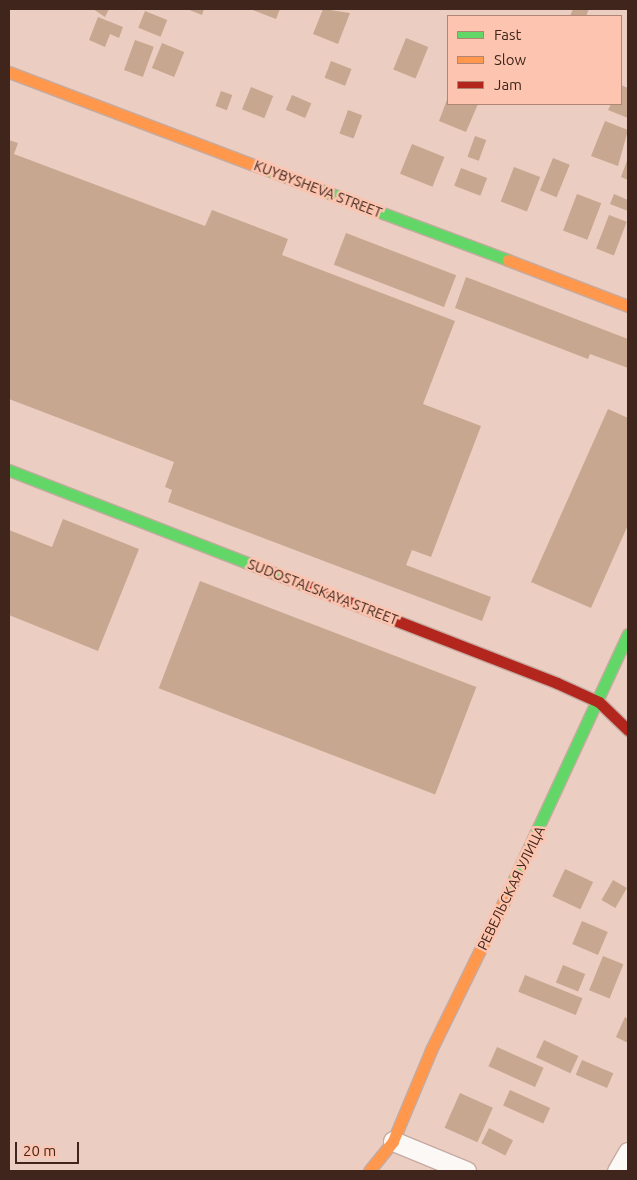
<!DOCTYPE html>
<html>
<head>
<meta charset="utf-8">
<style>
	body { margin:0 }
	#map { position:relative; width:637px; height:1180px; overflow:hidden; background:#eccdc2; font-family:Ubuntu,sans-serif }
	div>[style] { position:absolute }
	.building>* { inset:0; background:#c7a78f; transform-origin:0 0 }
	.roads { filter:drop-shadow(1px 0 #c5aba1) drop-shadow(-1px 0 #c5aba1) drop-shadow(0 1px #c5aba1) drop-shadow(0 -1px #c5aba1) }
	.street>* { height:19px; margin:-9.5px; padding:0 9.5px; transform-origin:9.5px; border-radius:9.5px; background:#fcf8f6 }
	.fast>* { height:11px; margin:-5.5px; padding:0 5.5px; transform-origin:5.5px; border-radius:5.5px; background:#63d668 }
	.slow>* { height:11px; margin:-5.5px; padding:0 5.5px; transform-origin:5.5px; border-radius:5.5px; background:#ff974d }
	.jam>* { height:11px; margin:-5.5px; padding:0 5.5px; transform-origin:5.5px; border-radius:5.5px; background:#b3261e }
	span { translate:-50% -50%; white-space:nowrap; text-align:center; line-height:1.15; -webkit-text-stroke:5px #fdc5b0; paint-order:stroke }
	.street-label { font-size:14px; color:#3f251b }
	.frame { position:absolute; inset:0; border:10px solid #3f251b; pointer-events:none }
	.legend { position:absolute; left:447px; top:15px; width:175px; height:90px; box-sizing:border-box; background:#fdc5b0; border:1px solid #b18574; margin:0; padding:6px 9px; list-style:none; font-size:15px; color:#3f251b }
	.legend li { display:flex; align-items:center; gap:10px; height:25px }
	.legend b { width:25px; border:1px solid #b18574 }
	.scale { position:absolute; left:15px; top:1142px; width:64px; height:22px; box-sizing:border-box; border:2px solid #3f251b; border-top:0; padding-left:6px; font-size:15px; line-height:18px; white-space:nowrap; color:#3f251b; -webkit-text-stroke:4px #fdc5b0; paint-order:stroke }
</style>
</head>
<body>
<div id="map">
	<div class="building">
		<i style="clip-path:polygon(93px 9px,109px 9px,105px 17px)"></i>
		<i style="clip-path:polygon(187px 9px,204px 9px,202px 15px)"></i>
		<i style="clip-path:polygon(250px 9px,280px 9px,276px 19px)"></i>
		<i style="clip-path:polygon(323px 9px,350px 13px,338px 44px,313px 34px)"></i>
		<i style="clip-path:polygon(573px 9px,589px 9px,586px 16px,570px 16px)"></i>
		<i style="left:145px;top:11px;width:24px;height:18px;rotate:22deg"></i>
		<i style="clip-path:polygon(98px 17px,123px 27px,119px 38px,110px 34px,105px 47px,89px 40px)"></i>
		<i style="left:406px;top:38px;width:24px;height:34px;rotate:22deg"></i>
		<i style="left:135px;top:40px;width:20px;height:32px;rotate:20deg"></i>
		<i style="left:162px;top:43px;width:24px;height:27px;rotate:22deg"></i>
		<i style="left:331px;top:61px;width:22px;height:18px;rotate:21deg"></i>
		<i style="clip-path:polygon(621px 85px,628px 88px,628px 118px,608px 110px,611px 104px,621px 104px)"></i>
		<i style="left:251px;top:87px;width:24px;height:24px;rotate:22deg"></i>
		<i style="left:221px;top:91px;width:12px;height:16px;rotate:20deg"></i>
		<i style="left:292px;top:95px;width:21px;height:16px;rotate:23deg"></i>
		<i style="clip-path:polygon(448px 97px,448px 104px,478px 104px,466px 132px,439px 121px)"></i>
		<i style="left:348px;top:110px;width:15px;height:25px;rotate:20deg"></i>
		<i style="clip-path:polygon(605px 121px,628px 130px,618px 166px,591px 156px)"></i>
		<i style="left:475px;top:136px;width:12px;height:22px;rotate:20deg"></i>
		<i style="clip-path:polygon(9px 140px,18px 143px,14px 154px,205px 226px,212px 210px,288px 239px,282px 255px,455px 321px,423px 404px,481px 426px,431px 557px,412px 550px,406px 565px,491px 597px,482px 621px,168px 502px,172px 490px,165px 487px,174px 462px,9px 399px)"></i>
		<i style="left:412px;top:144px;width:35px;height:32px;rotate:22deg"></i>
		<i style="left:553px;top:158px;width:18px;height:35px;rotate:22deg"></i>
		<i style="clip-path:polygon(628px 158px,628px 180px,621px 177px)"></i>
		<i style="left:514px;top:167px;width:28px;height:37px;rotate:21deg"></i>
		<i style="left:461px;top:168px;width:28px;height:19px;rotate:21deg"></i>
		<i style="left:577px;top:194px;width:26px;height:39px;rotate:21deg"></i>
		<i style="clip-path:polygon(614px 194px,628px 200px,628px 211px,610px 204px)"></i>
		<i style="left:609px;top:215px;width:19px;height:36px;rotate:21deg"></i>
		<i style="left:346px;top:233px;width:118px;height:34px;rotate:21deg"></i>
		<i style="clip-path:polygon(466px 277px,628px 339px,628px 368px,590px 354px,588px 359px,455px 308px)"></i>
		<i style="clip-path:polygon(608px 409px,628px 418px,628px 525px,591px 608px,531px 582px)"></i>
		<i style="clip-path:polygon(63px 519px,139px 549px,98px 651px,9px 615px,9px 530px,52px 547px)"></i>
		<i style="left:200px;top:581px;width:296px;height:115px;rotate:21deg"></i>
		<i style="left:565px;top:869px;width:31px;height:30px;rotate:25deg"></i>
		<i style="left:613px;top:880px;width:16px;height:23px;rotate:30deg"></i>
		<i style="left:582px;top:921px;width:28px;height:25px;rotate:23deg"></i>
		<i style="left:603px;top:956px;width:22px;height:37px;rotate:22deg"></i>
		<i style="left:563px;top:965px;width:24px;height:19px;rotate:22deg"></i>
		<i style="left:525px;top:975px;width:62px;height:18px;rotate:22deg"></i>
		<i style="clip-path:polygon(625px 1017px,628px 1019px,628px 1043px,616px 1037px)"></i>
		<i style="left:544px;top:1040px;width:38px;height:19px;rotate:25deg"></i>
		<i style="left:497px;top:1047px;width:51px;height:21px;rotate:24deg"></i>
		<i style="left:582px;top:1060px;width:34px;height:16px;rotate:23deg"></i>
		<i style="left:510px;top:1090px;width:44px;height:17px;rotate:24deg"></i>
		<i style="left:460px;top:1093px;width:36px;height:38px;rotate:24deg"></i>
		<i style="left:489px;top:1128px;width:27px;height:17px;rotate:27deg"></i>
	</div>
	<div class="roads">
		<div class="street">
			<i style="left:393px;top:1141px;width:79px;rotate:22.3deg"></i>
			<i style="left:617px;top:1171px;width:22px;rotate:-60deg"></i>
		</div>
		<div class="fast">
			<i style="left:257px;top:166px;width:268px;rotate:20.5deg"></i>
			<i style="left:9px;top:470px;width:320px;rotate:21.3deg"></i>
			<i style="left:504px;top:901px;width:294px;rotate:-65.1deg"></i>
		</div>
		<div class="slow">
			<i style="left:9px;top:72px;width:265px;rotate:20.8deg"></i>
			<i style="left:508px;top:260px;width:129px;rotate:21deg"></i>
			<i style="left:369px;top:1171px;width:38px;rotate:-51deg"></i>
			<i style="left:393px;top:1141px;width:99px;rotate:-67.3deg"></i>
			<i style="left:431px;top:1050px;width:166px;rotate:-63.9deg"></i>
		</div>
		<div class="jam">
			<i style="left:307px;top:586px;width:268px;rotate:21.2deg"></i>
			<i style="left:557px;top:683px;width:46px;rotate:24.3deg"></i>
			<i style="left:599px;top:702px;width:40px;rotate:44deg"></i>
		</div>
	</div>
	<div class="street-label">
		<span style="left:318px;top:189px;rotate:21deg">KUYBYSHEVA STREET</span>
		<span style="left:323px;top:592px;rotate:21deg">SUDOSTALSKAYA STREET</span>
		<span style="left:511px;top:888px;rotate:-64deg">РЕВЕЛЬСКАЯ УЛИЦА</span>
	</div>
	<div class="frame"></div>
	<ul class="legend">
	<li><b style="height:6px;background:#63d668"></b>Fast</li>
	<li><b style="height:6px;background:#ff974d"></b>Slow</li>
	<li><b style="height:6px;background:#b3261e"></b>Jam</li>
	</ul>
	<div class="scale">20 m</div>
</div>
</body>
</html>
